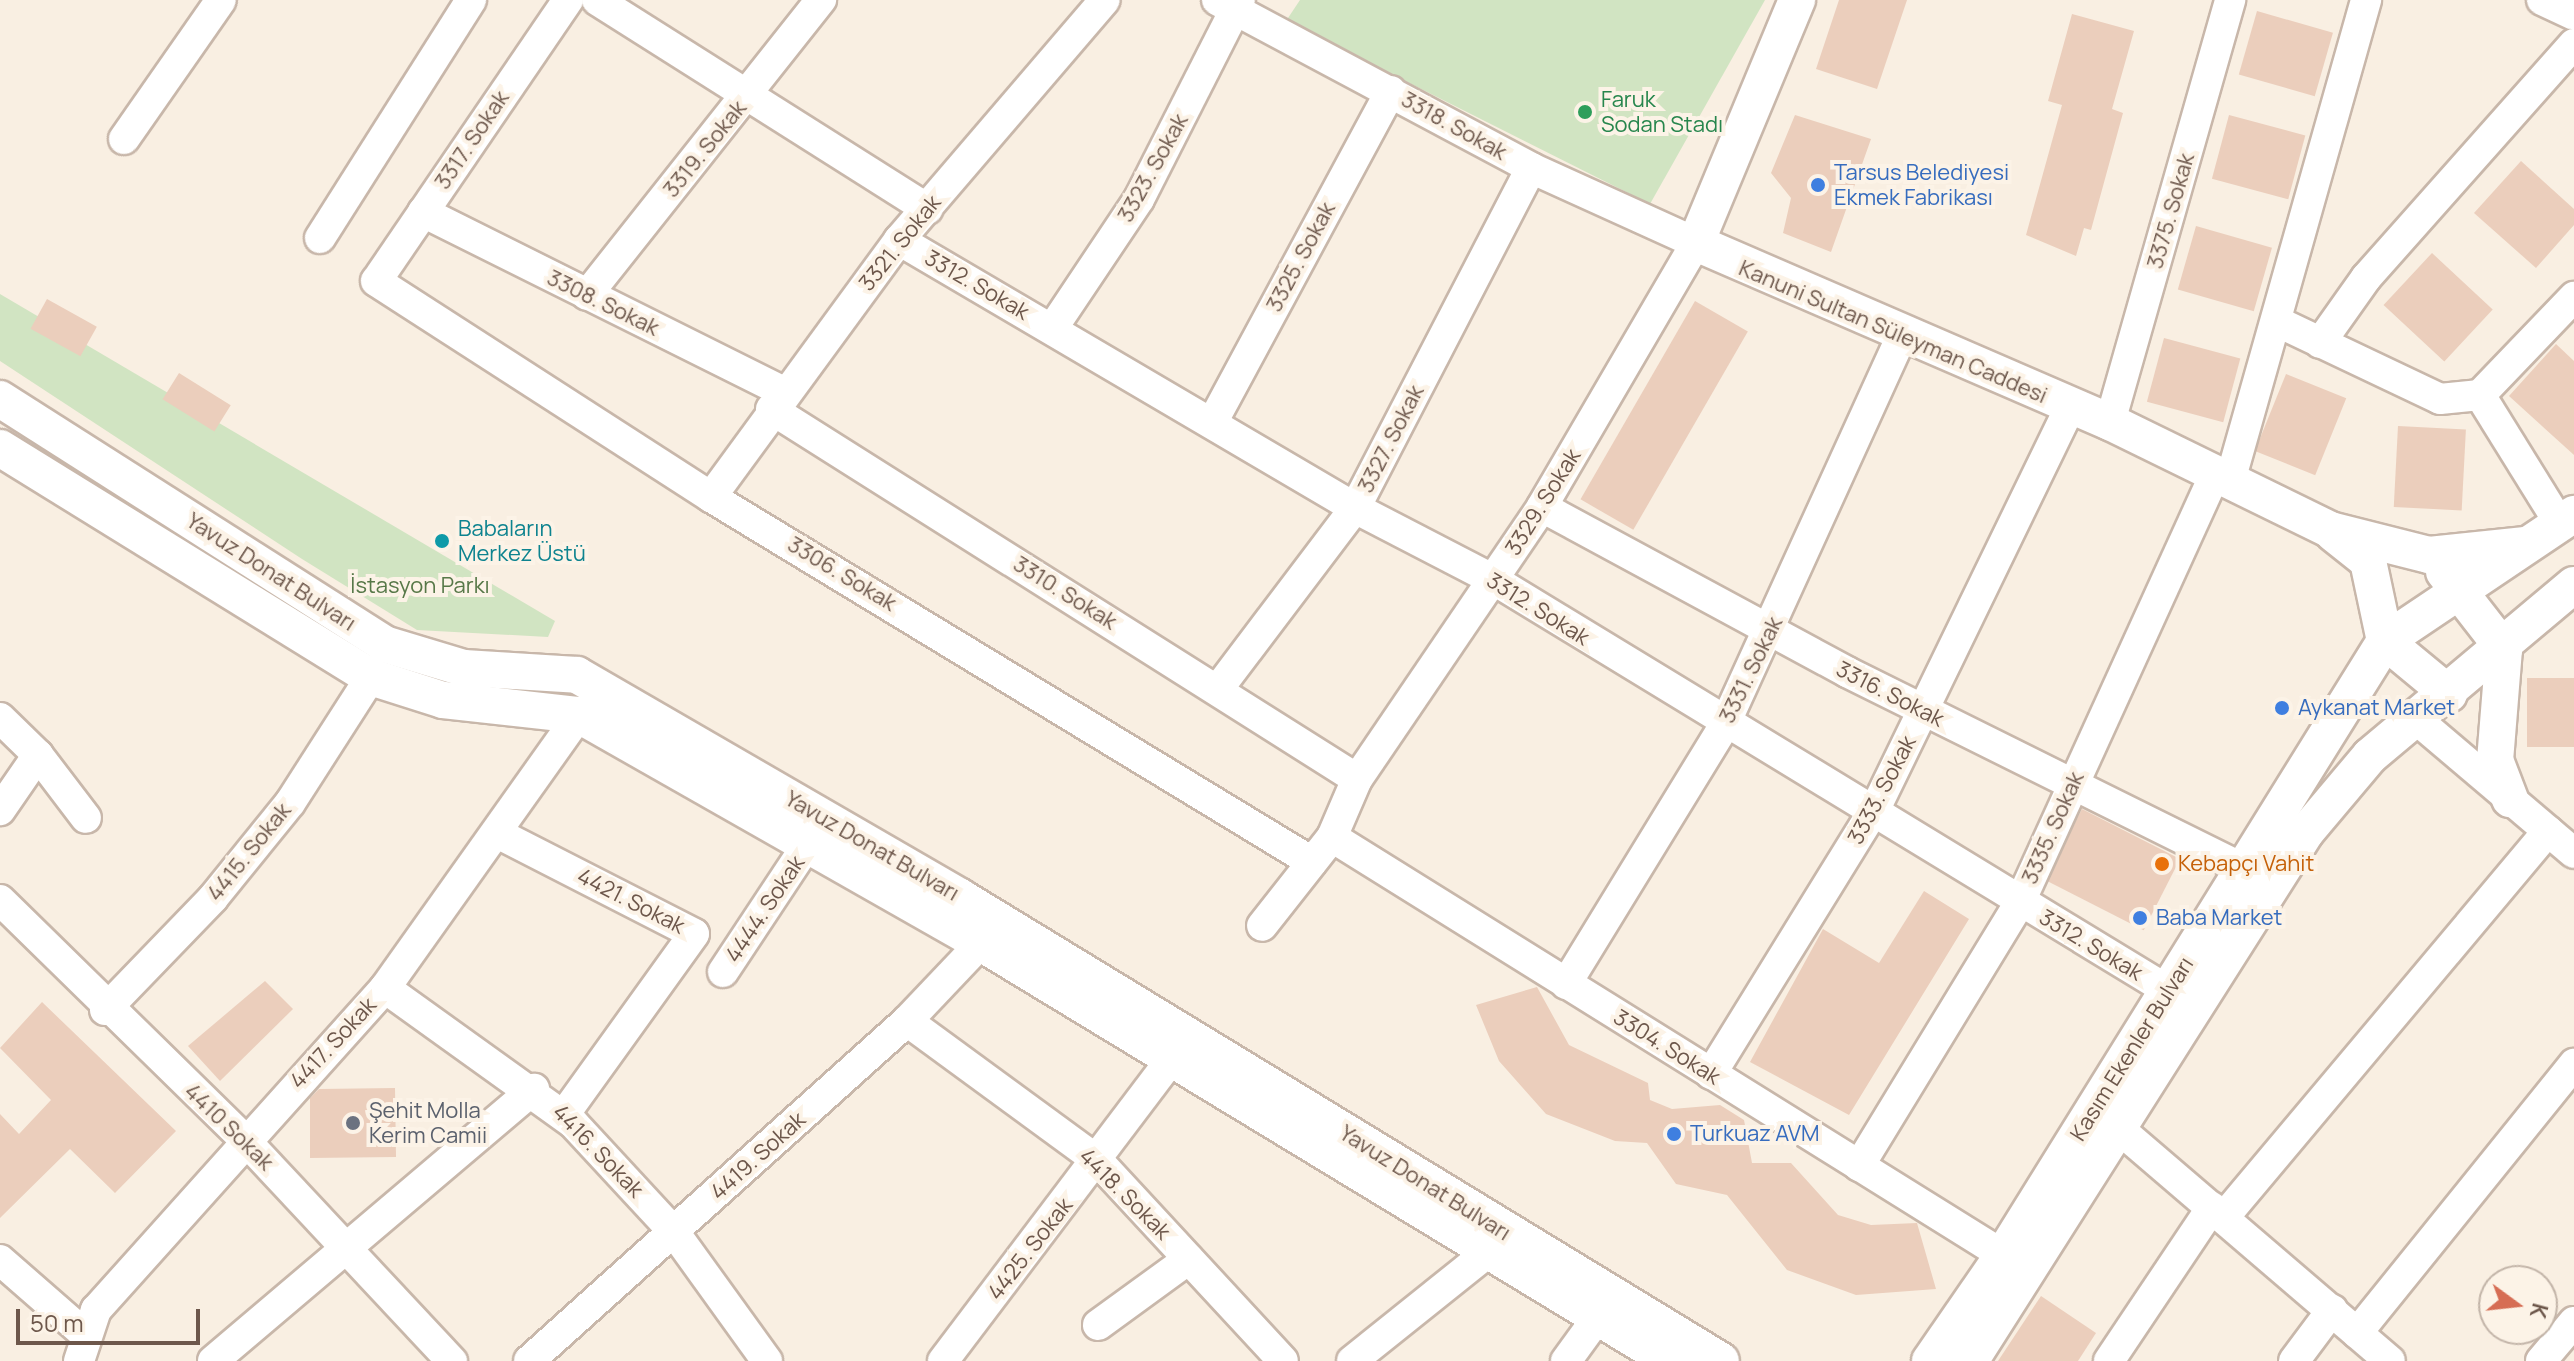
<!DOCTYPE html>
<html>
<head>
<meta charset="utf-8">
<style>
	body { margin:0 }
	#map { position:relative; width:2574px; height:1361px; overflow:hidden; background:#f9efe2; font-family:Manrope,sans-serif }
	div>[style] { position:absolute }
	.green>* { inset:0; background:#d1e4c2 }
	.building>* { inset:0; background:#ebcebc; transform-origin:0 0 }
	.roads { filter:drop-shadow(2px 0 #c8b7aa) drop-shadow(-2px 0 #c8b7aa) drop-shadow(0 2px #c8b7aa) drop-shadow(0 -2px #c8b7aa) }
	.minor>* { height:30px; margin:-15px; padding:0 15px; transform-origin:15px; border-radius:15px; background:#fff }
	.tertiary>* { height:36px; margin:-18px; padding:0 18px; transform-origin:18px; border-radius:18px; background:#fff }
	.dots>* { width:22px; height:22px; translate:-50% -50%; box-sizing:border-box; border:4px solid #fcf3e7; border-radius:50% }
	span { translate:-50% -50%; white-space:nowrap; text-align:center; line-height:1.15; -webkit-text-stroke:8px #fcf3e7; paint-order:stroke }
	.leisure-label { font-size:22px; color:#27864d }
	.left { translate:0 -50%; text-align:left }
	.street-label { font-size:22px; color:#6d574b }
	.shop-label { font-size:22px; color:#366cbe }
	.culture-label { font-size:22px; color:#0d838f }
	.park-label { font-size:22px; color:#577848 }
	.food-label { font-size:22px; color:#c56008 }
	.worship-label { font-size:22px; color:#5b616d }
	.north { position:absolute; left:2478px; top:1265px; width:80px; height:80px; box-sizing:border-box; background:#fcf3e7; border:2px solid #c3b5a9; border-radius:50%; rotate:105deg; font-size:22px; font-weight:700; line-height:32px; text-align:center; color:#6d574b }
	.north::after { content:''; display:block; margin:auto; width:28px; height:36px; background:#d66d54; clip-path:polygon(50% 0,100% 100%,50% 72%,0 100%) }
	.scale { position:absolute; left:16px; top:1309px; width:184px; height:36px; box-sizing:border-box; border:4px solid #6d574b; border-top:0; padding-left:10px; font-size:24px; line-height:28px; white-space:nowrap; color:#6d574b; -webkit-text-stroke:6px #fcf3e7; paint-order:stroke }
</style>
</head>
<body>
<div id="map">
	<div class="green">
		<i style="clip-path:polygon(1300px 0,1765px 0,1650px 204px,1286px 21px)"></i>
		<i style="clip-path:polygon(0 294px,555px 621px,548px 637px,417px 630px,302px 559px,0 361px)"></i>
	</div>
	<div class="building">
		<i style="clip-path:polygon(1839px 0,1907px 0,1877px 89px,1816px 69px)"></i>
		<i style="left:2257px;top:11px;width:79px;height:66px;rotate:16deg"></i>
		<i style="clip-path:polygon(2072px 14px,2134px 31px,2112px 109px,2123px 113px,2091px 230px,2084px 228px,2076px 256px,2026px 235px,2062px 105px,2048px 101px)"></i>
		<i style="clip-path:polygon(1795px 115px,1871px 139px,1831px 252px,1783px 233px,1791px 198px,1771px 173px)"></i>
		<i style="left:2229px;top:115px;width:79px;height:66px;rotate:15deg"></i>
		<i style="clip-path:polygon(2521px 161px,2574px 209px,2574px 225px,2536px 268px,2474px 213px)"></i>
		<i style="left:2196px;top:226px;width:79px;height:66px;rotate:16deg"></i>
		<i style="left:2432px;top:253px;width:83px;height:71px;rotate:43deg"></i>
		<i style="left:47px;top:299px;width:57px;height:34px;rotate:29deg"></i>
		<i style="left:1695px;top:301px;width:61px;height:229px;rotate:30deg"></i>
		<i style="left:2164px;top:338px;width:79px;height:66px;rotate:15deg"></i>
		<i style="clip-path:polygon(2556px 344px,2574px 361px,2574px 455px,2509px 396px)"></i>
		<i style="left:179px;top:373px;width:61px;height:31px;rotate:32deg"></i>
		<i style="left:2286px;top:374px;width:65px;height:83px;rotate:22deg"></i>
		<i style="left:2398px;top:426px;width:68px;height:81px;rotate:3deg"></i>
		<i style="left:2527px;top:678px;width:47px;height:69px"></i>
		<i style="left:2082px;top:809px;width:110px;height:80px;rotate:27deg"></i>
		<i style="clip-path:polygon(1924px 891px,1969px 919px,1849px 1115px,1750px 1062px,1823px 929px,1879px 963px)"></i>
		<i style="clip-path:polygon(265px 981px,293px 1009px,220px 1081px,188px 1046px)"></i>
		<i style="clip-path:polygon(1537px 987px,1569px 1045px,1648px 1083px,1650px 1100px,1672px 1109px,1720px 1105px,1744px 1120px,1752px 1163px,1791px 1163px,1838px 1215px,1871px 1225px,1917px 1223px,1936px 1289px,1856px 1295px,1787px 1270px,1727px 1195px,1676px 1184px,1647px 1143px,1615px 1141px,1546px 1114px,1499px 1061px,1476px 1005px)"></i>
		<i style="clip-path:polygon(42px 1002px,176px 1131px,115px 1193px,70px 1149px,0 1218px,0 1114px,19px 1134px,51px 1100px,0 1048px)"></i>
		<i style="clip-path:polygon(395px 1088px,396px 1157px,310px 1158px,310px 1098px,319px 1089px)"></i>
		<i style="clip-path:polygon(2041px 1296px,2096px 1333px,2078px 1361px,1998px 1361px)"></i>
	</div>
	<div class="roads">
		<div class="minor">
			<i style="left:568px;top:0;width:340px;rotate:124.3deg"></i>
			<i style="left:376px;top:281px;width:399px;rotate:32.8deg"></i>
			<i style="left:711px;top:497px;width:703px;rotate:31.27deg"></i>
			<i style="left:597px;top:0;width:391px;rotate:32.3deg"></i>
			<i style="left:1217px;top:0;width:356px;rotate:28.1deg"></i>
			<i style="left:1531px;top:168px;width:181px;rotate:24.4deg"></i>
			<i style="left:1696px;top:243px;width:306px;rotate:120.3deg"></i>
			<i style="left:1542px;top:507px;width:329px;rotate:124.2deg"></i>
			<i style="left:1357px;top:779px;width:63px;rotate:113.3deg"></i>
			<i style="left:1332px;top:837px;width:113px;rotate:128.2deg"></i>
			<i style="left:2542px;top:0;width:35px;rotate:25deg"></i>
			<i style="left:124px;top:139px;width:169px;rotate:-55.1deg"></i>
			<i style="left:423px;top:212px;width:403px;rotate:26.5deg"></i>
			<i style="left:320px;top:238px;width:282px;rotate:-57.6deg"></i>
			<i style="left:899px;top:240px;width:529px;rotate:30.44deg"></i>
			<i style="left:1355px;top:508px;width:157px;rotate:27.4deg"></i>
			<i style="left:1494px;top:580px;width:790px;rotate:31.34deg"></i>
			<i style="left:587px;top:295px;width:377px;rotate:-51.6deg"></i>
			<i style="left:2278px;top:322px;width:179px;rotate:25.4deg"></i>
			<i style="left:2440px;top:399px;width:40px;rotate:-5.7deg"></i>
			<i style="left:2480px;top:395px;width:136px;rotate:-46.2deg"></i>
			<i style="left:1052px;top:329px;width:156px;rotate:-56.2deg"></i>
			<i style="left:1139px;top:199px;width:223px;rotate:-63.1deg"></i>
			<i style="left:2320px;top:343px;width:80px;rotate:-54.7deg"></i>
			<i style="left:2366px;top:278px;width:313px;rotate:-48.4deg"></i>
			<i style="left:2480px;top:395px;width:152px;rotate:58.2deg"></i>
			<i style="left:771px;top:409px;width:693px;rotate:32.27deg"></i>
			<i style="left:2110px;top:422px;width:439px;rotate:-74.1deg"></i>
			<i style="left:1212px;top:423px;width:377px;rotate:-61.7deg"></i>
			<i style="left:2230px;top:481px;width:500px;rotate:-74.2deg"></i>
			<i style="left:711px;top:497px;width:318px;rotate:-53.8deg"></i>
			<i style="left:899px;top:240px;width:316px;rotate:-49.4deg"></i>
			<i style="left:1542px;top:507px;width:347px;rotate:28.4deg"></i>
			<i style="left:1847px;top:672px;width:442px;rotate:26.4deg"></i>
			<i style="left:1218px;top:689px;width:227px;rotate:-52.9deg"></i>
			<i style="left:1355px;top:508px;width:383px;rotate:-62.6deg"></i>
			<i style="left:0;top:718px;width:53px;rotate:44.2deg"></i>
			<i style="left:38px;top:755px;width:67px;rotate:124.6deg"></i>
			<i style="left:2416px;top:719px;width:207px;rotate:40.3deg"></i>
			<i style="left:38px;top:755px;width:79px;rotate:52.7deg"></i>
			<i style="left:497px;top:833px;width:221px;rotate:27.1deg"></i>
			<i style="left:694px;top:934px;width:223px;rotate:125.7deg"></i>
			<i style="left:1332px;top:837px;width:791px;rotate:31.92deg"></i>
			<i style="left:0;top:900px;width:340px;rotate:44.4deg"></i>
			<i style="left:243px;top:1138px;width:306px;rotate:46.9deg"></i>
			<i style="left:723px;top:972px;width:152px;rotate:-56.5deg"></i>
			<i style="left:1566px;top:984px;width:303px;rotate:-58.5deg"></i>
			<i style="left:1724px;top:726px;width:429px;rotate:-65.5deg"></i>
			<i style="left:385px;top:988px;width:231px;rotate:35.7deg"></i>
			<i style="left:573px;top:1123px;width:149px;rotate:47.2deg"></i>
			<i style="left:674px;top:1232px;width:159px;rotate:54.2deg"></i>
			<i style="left:105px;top:1010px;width:156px;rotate:-46deg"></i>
			<i style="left:213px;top:898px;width:122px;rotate:-51deg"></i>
			<i style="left:290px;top:803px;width:150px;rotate:-57.3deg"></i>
			<i style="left:907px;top:1021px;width:237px;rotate:36.2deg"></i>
			<i style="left:1098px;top:1161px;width:272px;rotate:47.2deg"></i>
			<i style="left:1711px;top:1074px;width:314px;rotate:-58.3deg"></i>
			<i style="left:1876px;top:807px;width:446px;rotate:-64.1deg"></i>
			<i style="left:2118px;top:1128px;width:358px;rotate:40.6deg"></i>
			<i style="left:1859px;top:1166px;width:309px;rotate:-58.6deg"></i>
			<i style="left:2020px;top:902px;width:470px;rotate:-65.5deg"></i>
			<i style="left:2224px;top:1217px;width:504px;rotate:-49.99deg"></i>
			<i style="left:0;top:1260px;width:114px;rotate:41.1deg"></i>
			<i style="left:1098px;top:1325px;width:112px;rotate:-36deg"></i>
			<i style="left:2357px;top:1333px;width:346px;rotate:-51.1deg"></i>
			<i style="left:79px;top:1361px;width:54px;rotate:-71.6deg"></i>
			<i style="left:96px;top:1310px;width:433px;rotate:-48.1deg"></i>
			<i style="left:385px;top:988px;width:335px;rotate:-54.6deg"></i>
			<i style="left:213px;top:1361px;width:421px;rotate:-40.3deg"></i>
			<i style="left:529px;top:1361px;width:508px;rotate:-41.97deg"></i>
			<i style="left:907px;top:1021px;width:108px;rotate:-46.5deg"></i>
			<i style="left:943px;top:1361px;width:380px;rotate:-52.9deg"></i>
			<i style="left:1352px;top:1361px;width:173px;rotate:-38.7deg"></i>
			<i style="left:1566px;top:1361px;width:54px;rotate:-54deg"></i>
			<i style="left:2109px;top:1361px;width:185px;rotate:-56.2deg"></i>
			<i style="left:2294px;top:1361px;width:64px;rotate:-53.3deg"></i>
			<i style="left:2541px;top:1361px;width:51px;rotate:-49.8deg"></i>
		</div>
		<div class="tertiary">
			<i style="left:1797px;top:0;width:263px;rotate:112.6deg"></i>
			<i style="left:1696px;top:243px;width:451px;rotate:23.4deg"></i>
			<i style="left:2110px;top:422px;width:245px;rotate:26.1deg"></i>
			<i style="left:2330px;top:530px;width:102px;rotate:14.2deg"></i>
			<i style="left:2429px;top:555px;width:97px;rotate:-5.9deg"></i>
			<i style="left:0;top:399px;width:456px;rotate:32.5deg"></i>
			<i style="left:384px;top:644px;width:84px;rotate:16.7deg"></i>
			<i style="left:464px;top:668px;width:113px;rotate:3.5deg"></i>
			<i style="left:577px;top:675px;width:443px;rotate:30.1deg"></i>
			<i style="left:960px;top:897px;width:891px;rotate:31.37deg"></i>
			<i style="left:0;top:448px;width:436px;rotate:31.7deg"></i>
			<i style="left:371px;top:677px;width:76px;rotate:17.7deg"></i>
			<i style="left:443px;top:700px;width:137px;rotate:6.3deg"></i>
			<i style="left:579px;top:715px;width:462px;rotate:29.6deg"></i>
			<i style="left:981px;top:943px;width:806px;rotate:31.24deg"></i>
			<i style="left:2334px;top:534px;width:43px;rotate:38.5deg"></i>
			<i style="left:2368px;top:561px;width:82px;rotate:78deg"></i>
			<i style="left:2385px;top:641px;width:83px;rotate:39.6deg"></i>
			<i style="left:2444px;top:572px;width:98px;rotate:52.1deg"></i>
			<i style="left:2504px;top:649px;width:111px;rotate:94.6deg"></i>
			<i style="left:2495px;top:760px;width:42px;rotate:69deg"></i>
			<i style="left:1930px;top:1361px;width:129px;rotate:-55.4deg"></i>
			<i style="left:2003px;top:1255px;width:723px;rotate:-58.11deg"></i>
			<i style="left:2385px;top:641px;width:228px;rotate:-33.9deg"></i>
			<i style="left:1970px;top:1361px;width:627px;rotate:-57.58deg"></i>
			<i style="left:2306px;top:832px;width:99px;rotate:-49.9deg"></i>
			<i style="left:2370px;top:756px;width:266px;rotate:-40deg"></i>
		</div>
	</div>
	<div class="dots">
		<i style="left:1585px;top:112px;background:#2e9e5b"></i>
		<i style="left:1818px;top:185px;background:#3f7fe0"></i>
		<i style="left:442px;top:541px;background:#0f9aa8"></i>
		<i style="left:2282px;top:708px;background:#3f7fe0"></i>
		<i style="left:2162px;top:864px;background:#e8710a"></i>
		<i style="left:2140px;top:918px;background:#3f7fe0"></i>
		<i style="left:353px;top:1123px;background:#6b7280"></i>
		<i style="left:1674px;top:1134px;background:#3f7fe0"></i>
	</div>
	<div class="leisure-label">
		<span class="left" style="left:1601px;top:112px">Faruk<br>Sodan Stadı</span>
	</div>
	<div class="street-label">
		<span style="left:1454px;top:126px;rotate:29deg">3318. Sokak</span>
		<span style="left:472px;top:140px;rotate:-56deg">3317. Sokak</span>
		<span style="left:705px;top:149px;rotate:-51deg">3319. Sokak</span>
		<span style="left:1153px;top:168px;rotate:-61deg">3323. Sokak</span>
		<span style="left:2171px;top:211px;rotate:-74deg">3375. Sokak</span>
		<span style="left:900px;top:243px;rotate:-51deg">3321. Sokak</span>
		<span style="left:1301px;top:257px;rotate:-62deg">3325. Sokak</span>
		<span style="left:977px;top:285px;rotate:30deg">3312. Sokak</span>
		<span style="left:603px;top:303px;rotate:26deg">3308. Sokak</span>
		<span style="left:1893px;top:332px;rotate:23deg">Kanuni Sultan Süleyman Caddesi</span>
		<span style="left:1391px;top:439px;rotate:-63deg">3327. Sokak</span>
		<span style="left:1543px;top:502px;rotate:-58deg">3329. Sokak</span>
		<span style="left:271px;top:572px;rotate:33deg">Yavuz Donat Bulvarı</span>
		<span style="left:842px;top:574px;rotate:31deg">3306. Sokak</span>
		<span style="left:1065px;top:593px;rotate:32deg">3310. Sokak</span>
		<span style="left:1538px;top:609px;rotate:32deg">3312. Sokak</span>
		<span style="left:1751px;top:670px;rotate:-64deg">3331. Sokak</span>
		<span style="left:1890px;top:694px;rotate:27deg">3316. Sokak</span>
		<span style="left:1882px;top:790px;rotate:-62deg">3333. Sokak</span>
		<span style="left:2053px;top:828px;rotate:-66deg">3335. Sokak</span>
		<span style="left:872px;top:846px;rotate:30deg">Yavuz Donat Bulvarı</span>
		<span style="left:249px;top:852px;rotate:-51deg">4415. Sokak</span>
		<span style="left:631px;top:901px;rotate:27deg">4421. Sokak</span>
		<span style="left:765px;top:909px;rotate:-56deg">4444. Sokak</span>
		<span style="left:2091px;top:945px;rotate:31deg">3312. Sokak</span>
		<span style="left:333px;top:1043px;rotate:-47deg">4417. Sokak</span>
		<span style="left:1667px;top:1047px;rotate:32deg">3304. Sokak</span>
		<span style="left:2132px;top:1049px;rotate:-58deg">Kasım Ekenler Bulvarı</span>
		<span style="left:229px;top:1127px;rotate:44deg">4410 Sokak</span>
		<span style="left:598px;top:1151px;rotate:46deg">4416. Sokak</span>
		<span style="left:758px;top:1156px;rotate:-42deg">4419. Sokak</span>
		<span style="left:1425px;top:1183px;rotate:32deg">Yavuz Donat Bulvarı</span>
		<span style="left:1125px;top:1194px;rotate:45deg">4418. Sokak</span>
		<span style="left:1030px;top:1249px;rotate:-52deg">4425. Sokak</span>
	</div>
	<div class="shop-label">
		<span class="left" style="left:1834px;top:185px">Tarsus Belediyesi<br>Ekmek Fabrikası</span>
		<span class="left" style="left:2298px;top:708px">Aykanat Market</span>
		<span class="left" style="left:2156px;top:918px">Baba Market</span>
		<span class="left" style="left:1690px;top:1134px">Turkuaz AVM</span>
	</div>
	<div class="culture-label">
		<span class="left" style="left:458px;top:541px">Babaların<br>Merkez Üstü</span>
	</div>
	<div class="park-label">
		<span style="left:420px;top:586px">İstasyon Parkı</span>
	</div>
	<div class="food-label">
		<span class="left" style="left:2178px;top:864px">Kebapçı Vahit</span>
	</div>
	<div class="worship-label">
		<span class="left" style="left:369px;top:1123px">Şehit Molla<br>Kerim Camii</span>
	</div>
	<div class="north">K</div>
	<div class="scale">50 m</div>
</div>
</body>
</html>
